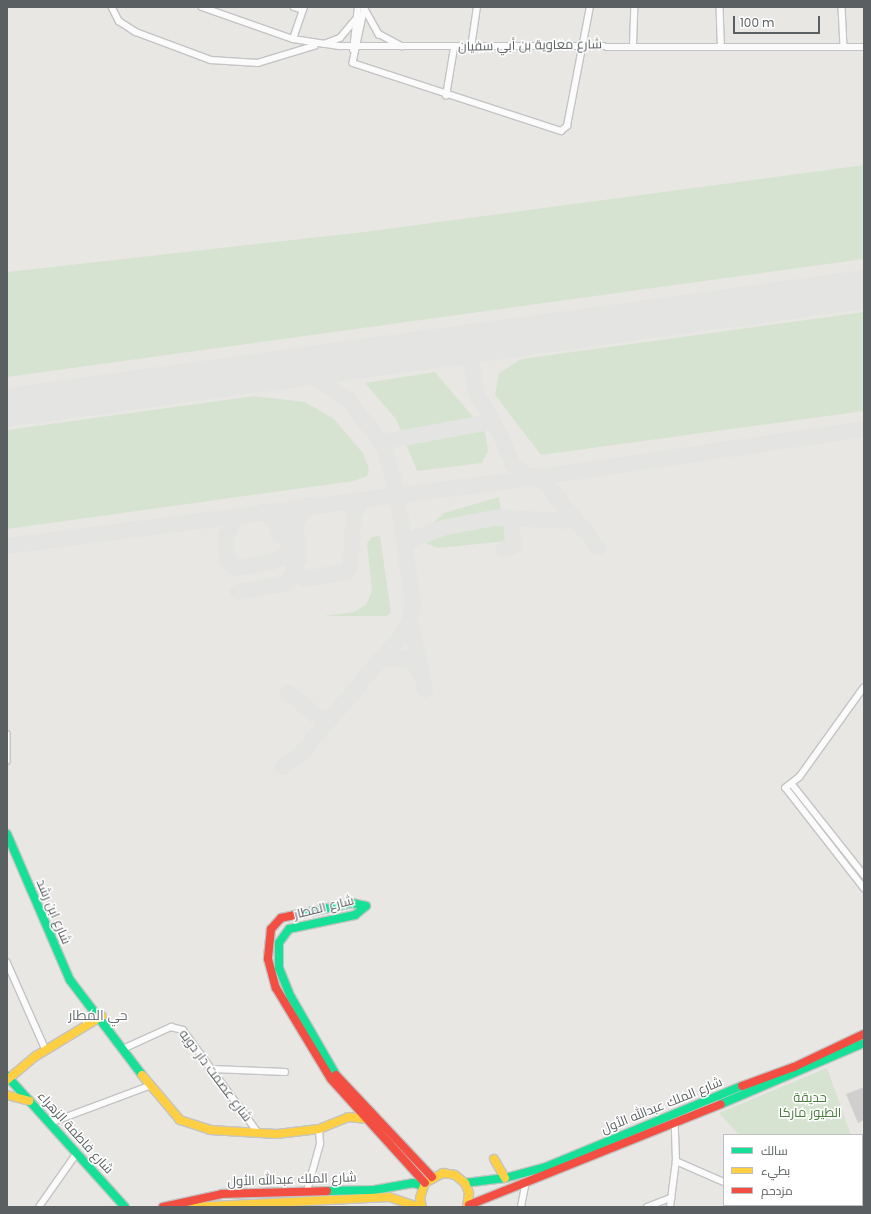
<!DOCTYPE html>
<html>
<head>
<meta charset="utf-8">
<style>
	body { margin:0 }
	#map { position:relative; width:871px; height:1214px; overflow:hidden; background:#e9e7e4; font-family:Poppins,Cairo,sans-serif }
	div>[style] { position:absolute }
	.green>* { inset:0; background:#d7e3d1 }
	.taxiway>* { height:16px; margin:-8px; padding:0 8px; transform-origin:8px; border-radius:8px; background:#e4e4e2 }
	.runway>* { height:39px; margin:-19.5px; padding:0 19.5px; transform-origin:19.5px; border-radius:19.5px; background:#e4e4e2 }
	.building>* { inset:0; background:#d1cfcd }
	.roads { filter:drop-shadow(1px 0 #c3c4c4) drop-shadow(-1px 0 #c3c4c4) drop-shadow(0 1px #c3c4c4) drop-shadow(0 -1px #c3c4c4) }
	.street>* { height:5.5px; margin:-2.75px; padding:0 2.75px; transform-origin:2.75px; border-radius:2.75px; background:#fcfbfb }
	.fast>* { height:8px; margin:-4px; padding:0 4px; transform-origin:4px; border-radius:4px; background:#16e098 }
	.slow>* { height:8px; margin:-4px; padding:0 4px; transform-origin:4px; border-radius:4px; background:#ffcf43 }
	.jam>* { height:8px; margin:-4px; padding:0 4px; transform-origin:4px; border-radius:4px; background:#f24e42 }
	span { translate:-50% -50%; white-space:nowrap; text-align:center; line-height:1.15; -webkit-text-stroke:3px #fff; paint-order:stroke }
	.street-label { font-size:13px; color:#5a5f61 }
	.park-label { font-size:13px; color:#4b7c3e }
	.neighbourhood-label { font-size:14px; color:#6b7173 }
	.frame { position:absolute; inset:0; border:8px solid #5a5f61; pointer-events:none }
	.legend { position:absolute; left:723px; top:1134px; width:140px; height:72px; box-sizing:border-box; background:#fff; border:1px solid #bdbfc0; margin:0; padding:5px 7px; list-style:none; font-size:12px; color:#5a5f61 }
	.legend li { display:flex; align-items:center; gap:8px; height:20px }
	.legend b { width:20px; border:1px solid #bdbfc0 }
	.scale { position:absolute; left:733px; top:16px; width:87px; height:18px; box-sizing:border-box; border:2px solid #5a5f61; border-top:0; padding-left:5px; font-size:12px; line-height:14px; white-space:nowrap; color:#5a5f61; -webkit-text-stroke:3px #fff; paint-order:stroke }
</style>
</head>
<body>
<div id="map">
	<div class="green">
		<i style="clip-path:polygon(864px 165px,864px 259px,7px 377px,7px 272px,364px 232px)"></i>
		<i style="clip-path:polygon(864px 312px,864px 411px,541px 455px,495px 395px,499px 373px,521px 359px)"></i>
		<i style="clip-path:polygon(435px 372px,485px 431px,488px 451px,482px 463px,417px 471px,396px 419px,365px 383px)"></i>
		<i style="clip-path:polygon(254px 396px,305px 402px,334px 419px,363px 453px,369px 469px,367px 476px,354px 481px,7px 529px,7px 430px)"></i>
		<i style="clip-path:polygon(499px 497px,501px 509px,429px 527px,444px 513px)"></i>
		<i style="clip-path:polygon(503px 516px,508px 541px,438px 548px,427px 544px,427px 534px,437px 528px,476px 518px)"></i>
		<i style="clip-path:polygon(380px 536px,391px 613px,386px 616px,323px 616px,354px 612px,366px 605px,372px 591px,367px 543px,372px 537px)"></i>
		<i style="clip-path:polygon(827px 1068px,851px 1135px,739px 1135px,719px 1113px)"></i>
	</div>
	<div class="taxiway">
		<i style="left:468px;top:344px;width:49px;rotate:80.5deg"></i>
		<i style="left:476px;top:392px;width:53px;rotate:60.5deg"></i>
		<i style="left:502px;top:438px;width:28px;rotate:69deg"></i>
		<i style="left:512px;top:464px;width:20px;rotate:37deg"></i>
		<i style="left:528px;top:476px;width:12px;rotate:5deg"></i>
		<i style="left:540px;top:477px;width:91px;rotate:50.4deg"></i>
		<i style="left:381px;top:442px;width:112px;rotate:-10.3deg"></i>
		<i style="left:264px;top:511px;width:14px;rotate:39deg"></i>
		<i style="left:275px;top:520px;width:16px;rotate:72deg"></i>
		<i style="left:280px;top:535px;width:14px;rotate:-78deg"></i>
		<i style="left:283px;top:521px;width:18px;rotate:-52deg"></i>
		<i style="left:237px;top:515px;width:26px;rotate:118deg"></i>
		<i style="left:225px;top:538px;width:23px;rotate:83deg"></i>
		<i style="left:228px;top:561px;width:11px;rotate:41deg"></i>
		<i style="left:236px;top:568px;width:36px;rotate:-10deg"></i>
		<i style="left:271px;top:562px;width:15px;rotate:-23deg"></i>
		<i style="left:285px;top:556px;width:10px;rotate:-66deg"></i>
		<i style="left:289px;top:547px;width:24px;rotate:78deg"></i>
		<i style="left:294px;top:570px;width:13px;rotate:42deg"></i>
		<i style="left:304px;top:579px;width:42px;rotate:-9.7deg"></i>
		<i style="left:345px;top:572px;width:8px;rotate:-45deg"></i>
		<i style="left:351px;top:566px;width:50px;rotate:-87.7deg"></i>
		<i style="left:353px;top:516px;width:19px;rotate:-58deg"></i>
		<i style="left:404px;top:542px;width:45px;rotate:-19.7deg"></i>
		<i style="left:446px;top:527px;width:50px;rotate:-10.4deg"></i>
		<i style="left:495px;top:518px;width:78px;rotate:2.2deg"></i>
		<i style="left:7px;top:546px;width:537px;rotate:-7.38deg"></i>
		<i style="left:540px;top:477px;width:328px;rotate:-8.4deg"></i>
		<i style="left:504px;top:549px;width:9px;rotate:-18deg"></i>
		<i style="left:513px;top:546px;width:29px;rotate:-94deg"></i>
		<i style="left:299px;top:559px;width:31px;rotate:-97deg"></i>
		<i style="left:295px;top:528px;width:11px;rotate:-75deg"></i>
		<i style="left:298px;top:517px;width:16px;rotate:-50deg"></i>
		<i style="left:238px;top:592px;width:50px;rotate:-10.4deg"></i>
		<i style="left:287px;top:583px;width:15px;rotate:-62deg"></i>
		<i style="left:410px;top:620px;width:71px;rotate:77.7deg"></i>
		<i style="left:381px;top:659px;width:28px"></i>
		<i style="left:409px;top:659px;width:18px;rotate:49deg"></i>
		<i style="left:288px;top:692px;width:39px;rotate:40deg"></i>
		<i style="left:318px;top:717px;width:13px;rotate:9deg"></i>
		<i style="left:283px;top:767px;width:23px;rotate:-38deg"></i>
		<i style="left:301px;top:753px;width:153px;rotate:-49.5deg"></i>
		<i style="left:400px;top:637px;width:20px;rotate:-60deg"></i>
		<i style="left:410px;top:620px;width:16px;rotate:-79deg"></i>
		<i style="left:413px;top:604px;width:112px;rotate:-98.2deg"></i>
		<i style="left:397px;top:493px;width:48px;rotate:-105.8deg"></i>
		<i style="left:384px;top:447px;width:60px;rotate:-126.9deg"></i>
		<i style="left:348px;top:399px;width:60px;rotate:-147.9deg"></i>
	</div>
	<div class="runway">
		<i style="left:7px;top:407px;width:865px;rotate:-7.84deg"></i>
	</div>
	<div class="building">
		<i style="clip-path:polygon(864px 1087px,864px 1120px,858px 1123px,846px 1094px)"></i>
	</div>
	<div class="roads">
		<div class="street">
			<i style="left:112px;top:7px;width:16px;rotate:63deg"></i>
			<i style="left:119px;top:21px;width:20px;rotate:33deg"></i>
			<i style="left:136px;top:32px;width:80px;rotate:20.5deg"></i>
			<i style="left:211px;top:60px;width:47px;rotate:3.7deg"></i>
			<i style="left:258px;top:63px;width:59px;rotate:-16.9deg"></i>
			<i style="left:202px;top:7px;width:96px;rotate:19.4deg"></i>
			<i style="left:293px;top:39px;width:48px;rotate:8.5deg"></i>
			<i style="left:340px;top:46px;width:524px;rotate:0.11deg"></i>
			<i style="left:294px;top:7px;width:9px;rotate:18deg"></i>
			<i style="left:365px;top:7px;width:57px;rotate:102.1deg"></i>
			<i style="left:353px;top:63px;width:219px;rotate:18.1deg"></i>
			<i style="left:561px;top:131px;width:8px;rotate:-40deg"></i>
			<i style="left:567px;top:126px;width:121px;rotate:-79.1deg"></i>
			<i style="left:720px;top:7px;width:38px;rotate:88deg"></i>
			<i style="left:842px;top:7px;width:40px;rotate:87.1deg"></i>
			<i style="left:365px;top:9px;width:29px;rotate:61deg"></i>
			<i style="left:379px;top:34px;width:26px;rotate:28deg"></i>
			<i style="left:293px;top:39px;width:34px;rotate:-71deg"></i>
			<i style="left:324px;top:44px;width:17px;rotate:-21deg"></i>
			<i style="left:340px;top:38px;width:25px;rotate:-50deg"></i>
			<i style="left:633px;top:45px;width:38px;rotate:-88deg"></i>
			<i style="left:471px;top:48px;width:41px;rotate:-81.7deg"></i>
			<i style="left:353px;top:50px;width:43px;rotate:-83.4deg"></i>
			<i style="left:446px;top:96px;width:49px;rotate:-80.5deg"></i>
			<i style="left:864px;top:688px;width:110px;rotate:125.7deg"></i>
			<i style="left:800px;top:777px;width:18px;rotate:142deg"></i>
			<i style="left:786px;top:788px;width:127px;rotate:52deg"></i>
			<i style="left:7px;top:734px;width:27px;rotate:90deg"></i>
			<i style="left:792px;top:784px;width:116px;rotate:51.6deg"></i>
			<i style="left:7px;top:962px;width:96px;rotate:66.1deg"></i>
			<i style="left:125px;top:1048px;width:51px;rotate:-24.5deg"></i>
			<i style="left:171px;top:1027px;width:12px;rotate:14deg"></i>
			<i style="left:183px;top:1030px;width:127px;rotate:53.7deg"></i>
			<i style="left:213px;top:1069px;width:72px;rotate:2.4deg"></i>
			<i style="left:50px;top:1123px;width:106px;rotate:-20.5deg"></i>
			<i style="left:862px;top:1144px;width:2px;rotate:-27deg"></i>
			<i style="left:676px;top:1161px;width:52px;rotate:23.6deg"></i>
			<i style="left:862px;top:1175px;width:2px;rotate:-27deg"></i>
			<i style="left:307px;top:1191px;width:49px;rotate:-74.5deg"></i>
			<i style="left:320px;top:1144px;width:15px;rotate:-94deg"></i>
			<i style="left:751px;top:1205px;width:2px;rotate:63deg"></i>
			<i style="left:852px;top:1205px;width:2px;rotate:63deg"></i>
			<i style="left:39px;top:1207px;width:66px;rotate:-54.9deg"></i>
			<i style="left:521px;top:1207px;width:25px;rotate:-79deg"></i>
			<i style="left:647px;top:1207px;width:26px;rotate:-21deg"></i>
			<i style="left:670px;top:1207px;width:46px;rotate:-82.6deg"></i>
			<i style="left:676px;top:1161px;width:38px;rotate:-92deg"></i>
		</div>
		<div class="fast">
			<i style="left:7px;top:834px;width:159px;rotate:66.7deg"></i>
			<i style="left:70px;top:980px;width:119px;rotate:52.8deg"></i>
			<i style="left:295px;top:915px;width:58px;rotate:-11.9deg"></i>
			<i style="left:352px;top:903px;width:14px;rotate:12deg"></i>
			<i style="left:366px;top:906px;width:14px;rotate:141deg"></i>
			<i style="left:355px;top:915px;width:67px;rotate:168deg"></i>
			<i style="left:289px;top:929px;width:17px;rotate:126deg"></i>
			<i style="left:279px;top:943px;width:25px;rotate:90deg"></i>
			<i style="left:279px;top:968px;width:31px;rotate:68deg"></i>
			<i style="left:291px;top:997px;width:90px;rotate:60deg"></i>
			<i style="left:7px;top:1076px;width:176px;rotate:48deg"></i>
			<i style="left:721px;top:1104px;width:155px;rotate:-23.1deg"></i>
			<i style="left:465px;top:1183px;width:40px;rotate:-7.1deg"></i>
			<i style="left:505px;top:1178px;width:42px;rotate:-15deg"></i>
			<i style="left:546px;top:1167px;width:212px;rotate:-22.5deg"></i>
			<i style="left:327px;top:1191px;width:47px;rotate:-1.2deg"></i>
			<i style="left:374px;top:1190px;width:40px;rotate:-10deg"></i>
			<i style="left:413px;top:1183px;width:10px;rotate:17deg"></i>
		</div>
		<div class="slow">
			<i style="left:142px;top:1075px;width:59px;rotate:49.8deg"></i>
			<i style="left:180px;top:1120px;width:32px;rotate:18deg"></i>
			<i style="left:210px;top:1130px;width:67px;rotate:3.4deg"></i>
			<i style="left:277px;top:1134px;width:42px;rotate:-6.8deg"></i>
			<i style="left:319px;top:1129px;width:31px;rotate:-22deg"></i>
			<i style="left:348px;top:1117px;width:19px;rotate:6deg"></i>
			<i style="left:7px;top:1080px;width:38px;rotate:-40deg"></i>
			<i style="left:36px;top:1056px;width:77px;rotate:-31.2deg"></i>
			<i style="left:7px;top:1095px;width:23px;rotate:15deg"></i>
			<i style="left:494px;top:1159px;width:22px;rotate:60deg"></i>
			<i style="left:193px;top:1207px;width:196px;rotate:-2.9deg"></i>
			<i style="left:389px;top:1197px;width:31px;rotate:19deg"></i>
			<i style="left:422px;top:1207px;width:9px;rotate:-103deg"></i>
			<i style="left:420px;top:1198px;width:16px;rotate:-72deg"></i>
			<i style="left:425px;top:1183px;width:21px;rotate:-29deg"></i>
			<i style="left:443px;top:1173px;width:12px;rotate:9deg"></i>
			<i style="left:455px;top:1175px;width:13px;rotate:39deg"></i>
			<i style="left:465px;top:1183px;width:11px;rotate:68deg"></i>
			<i style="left:469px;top:1193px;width:14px;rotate:98deg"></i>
		</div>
		<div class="jam">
			<i style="left:295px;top:915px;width:14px;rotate:168deg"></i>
			<i style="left:281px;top:918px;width:15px;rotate:132deg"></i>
			<i style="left:271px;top:929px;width:30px;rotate:96deg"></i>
			<i style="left:268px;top:959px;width:30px;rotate:75deg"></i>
			<i style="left:276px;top:988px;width:106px;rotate:58.9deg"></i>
			<i style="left:331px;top:1079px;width:140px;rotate:47.9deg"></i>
			<i style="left:336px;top:1075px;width:140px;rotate:46.7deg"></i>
			<i style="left:742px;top:1086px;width:55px;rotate:-20.1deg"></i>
			<i style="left:794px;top:1067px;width:77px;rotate:-25.2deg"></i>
			<i style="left:469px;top:1205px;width:271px;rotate:-21.8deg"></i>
			<i style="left:163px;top:1207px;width:60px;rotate:-12.4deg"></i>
			<i style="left:222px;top:1194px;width:105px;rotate:-1.6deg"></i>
		</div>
	</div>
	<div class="street-label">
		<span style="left:530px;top:46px;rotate:-1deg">شارع معاوية بن أبي سفيان</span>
		<span style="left:324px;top:908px;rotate:-14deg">شارع المطار</span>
		<span style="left:53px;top:912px;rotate:67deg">شارع ابن رشد</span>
		<span style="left:215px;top:1076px;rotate:53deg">شارع عصمت دار دويه</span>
		<span style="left:662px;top:1106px;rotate:-22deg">شارع الملك عبدالله الأول</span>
		<span style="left:75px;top:1133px;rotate:48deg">شارع فاطمة الزهراء</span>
		<span style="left:292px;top:1180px;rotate:-2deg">شارع الملك عبدالله الأول</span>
	</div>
	<div class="park-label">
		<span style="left:810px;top:1106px">حديقة<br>الطيور ماركا</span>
	</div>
	<div class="neighbourhood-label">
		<span style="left:98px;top:1015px">حي المطار</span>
	</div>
	<div class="frame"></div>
	<ul class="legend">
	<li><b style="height:5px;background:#16e098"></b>سالك</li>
	<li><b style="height:5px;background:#ffcf43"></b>بطيء</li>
	<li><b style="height:5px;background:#f24e42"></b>مزدحم</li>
	</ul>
	<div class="scale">100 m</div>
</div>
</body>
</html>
